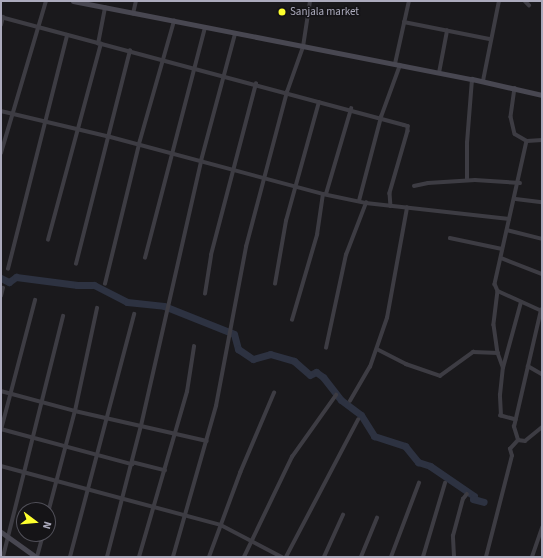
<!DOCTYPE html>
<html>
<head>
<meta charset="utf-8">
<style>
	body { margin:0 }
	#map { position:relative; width:543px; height:558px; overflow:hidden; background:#1a191c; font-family:"Source Sans 3",sans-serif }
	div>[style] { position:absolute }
	.river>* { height:7px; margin:-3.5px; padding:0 3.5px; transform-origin:3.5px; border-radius:3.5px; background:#2d3241 }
	.street>* { height:3.5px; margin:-1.75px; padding:0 1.75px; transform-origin:1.75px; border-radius:1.75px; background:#3d3c43 }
	.secondary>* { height:5px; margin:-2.5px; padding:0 2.5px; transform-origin:2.5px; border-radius:2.5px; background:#484751 }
	.dots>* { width:11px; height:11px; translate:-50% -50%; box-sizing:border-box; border:2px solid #151417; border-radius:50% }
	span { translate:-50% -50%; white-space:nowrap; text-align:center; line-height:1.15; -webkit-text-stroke:3px #151417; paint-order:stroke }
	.poi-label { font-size:11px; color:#abaabc }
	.left { translate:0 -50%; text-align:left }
	.frame { position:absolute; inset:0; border:2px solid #abaabc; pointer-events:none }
	.north { position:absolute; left:16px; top:502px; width:40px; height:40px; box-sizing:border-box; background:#151417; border:1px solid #515059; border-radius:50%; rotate:106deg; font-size:11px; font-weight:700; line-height:16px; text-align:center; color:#abaabc }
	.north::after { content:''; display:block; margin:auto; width:14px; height:18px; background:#fdff2e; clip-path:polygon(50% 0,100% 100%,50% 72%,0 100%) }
</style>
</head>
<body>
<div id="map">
	<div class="river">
		<i style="left:1px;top:278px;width:9px;rotate:27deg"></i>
		<i style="left:9px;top:282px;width:9px;rotate:-36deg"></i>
		<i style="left:16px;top:277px;width:62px;rotate:7.5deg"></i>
		<i style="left:77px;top:285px;width:17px"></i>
		<i style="left:94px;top:285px;width:37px;rotate:27deg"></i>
		<i style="left:127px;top:302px;width:37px;rotate:6deg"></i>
		<i style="left:164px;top:306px;width:75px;rotate:21.8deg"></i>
		<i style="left:234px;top:334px;width:16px;rotate:75deg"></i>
		<i style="left:238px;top:349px;width:18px;rotate:34deg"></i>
		<i style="left:253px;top:359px;width:18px;rotate:-16deg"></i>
		<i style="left:270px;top:354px;width:25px;rotate:16deg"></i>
		<i style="left:294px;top:361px;width:21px;rotate:41deg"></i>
		<i style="left:310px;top:375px;width:7px;rotate:-27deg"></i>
		<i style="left:316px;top:372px;width:9px;rotate:36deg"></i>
		<i style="left:323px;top:377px;width:29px;rotate:52deg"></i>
		<i style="left:341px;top:400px;width:25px;rotate:37deg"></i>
		<i style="left:361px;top:415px;width:25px;rotate:58deg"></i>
		<i style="left:374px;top:436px;width:33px;rotate:18deg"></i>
		<i style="left:405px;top:446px;width:21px;rotate:51deg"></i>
		<i style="left:418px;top:462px;width:13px;rotate:18deg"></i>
		<i style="left:430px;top:466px;width:53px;rotate:34.3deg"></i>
		<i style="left:474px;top:496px;width:3px;rotate:108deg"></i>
		<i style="left:473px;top:499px;width:11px;rotate:15deg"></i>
	</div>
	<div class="street">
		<i style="left:525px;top:1px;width:6px;rotate:45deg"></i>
		<i style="left:133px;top:14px;width:13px;rotate:-77deg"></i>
		<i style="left:1px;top:17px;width:417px;rotate:15deg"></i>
		<i style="left:404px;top:125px;width:4px;rotate:14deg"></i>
		<i style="left:408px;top:126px;width:5px;rotate:90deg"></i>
		<i style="left:408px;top:131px;width:65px;rotate:106.2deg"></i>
		<i style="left:390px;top:193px;width:13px;rotate:86deg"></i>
		<i style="left:404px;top:22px;width:88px;rotate:11.2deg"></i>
		<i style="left:1px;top:25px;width:8px;rotate:-76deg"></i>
		<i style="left:98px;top:44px;width:37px;rotate:-79deg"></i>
		<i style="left:395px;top:64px;width:65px;rotate:-77.5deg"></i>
		<i style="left:439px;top:73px;width:43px;rotate:-79.2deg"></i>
		<i style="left:483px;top:81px;width:82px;rotate:-78.7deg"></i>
		<i style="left:515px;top:88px;width:29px;rotate:98deg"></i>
		<i style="left:511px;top:117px;width:17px;rotate:77deg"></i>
		<i style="left:515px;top:134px;width:14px;rotate:30deg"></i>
		<i style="left:527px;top:141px;width:15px;rotate:-4deg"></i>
		<i style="left:1px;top:111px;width:109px;rotate:13.3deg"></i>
		<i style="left:107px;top:136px;width:224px;rotate:15deg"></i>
		<i style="left:323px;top:194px;width:44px;rotate:11.8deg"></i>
		<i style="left:366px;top:203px;width:144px;rotate:6.4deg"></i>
		<i style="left:527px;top:141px;width:147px;rotate:102.6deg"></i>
		<i style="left:495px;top:284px;width:8px;rotate:67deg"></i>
		<i style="left:498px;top:291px;width:48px;rotate:24.4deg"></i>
		<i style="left:1px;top:153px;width:159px;rotate:-73.5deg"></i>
		<i style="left:467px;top:180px;width:37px;rotate:-90deg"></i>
		<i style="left:467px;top:143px;width:64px;rotate:-85.5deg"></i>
		<i style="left:414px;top:186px;width:14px;rotate:-12deg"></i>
		<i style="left:428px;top:183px;width:47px;rotate:-3.7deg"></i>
		<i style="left:475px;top:180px;width:45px;rotate:3.8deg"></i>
		<i style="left:326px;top:194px;width:89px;rotate:-73.6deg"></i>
		<i style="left:516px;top:199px;width:26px;rotate:7deg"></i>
		<i style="left:359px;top:201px;width:87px;rotate:-75.3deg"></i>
		<i style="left:381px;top:117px;width:55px;rotate:-69.9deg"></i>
		<i style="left:507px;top:230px;width:36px;rotate:14deg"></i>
		<i style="left:450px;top:238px;width:53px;rotate:11.9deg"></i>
		<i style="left:48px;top:240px;width:203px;rotate:-74.9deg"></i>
		<i style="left:145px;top:258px;width:238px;rotate:-75.4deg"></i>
		<i style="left:501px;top:258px;width:44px;rotate:21.3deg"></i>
		<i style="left:76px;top:264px;width:220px;rotate:-75.8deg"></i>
		<i style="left:8px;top:269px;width:241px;rotate:-75.8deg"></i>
		<i style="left:105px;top:284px;width:144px;rotate:-76.3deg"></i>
		<i style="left:139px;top:144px;width:128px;rotate:-74.1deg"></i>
		<i style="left:275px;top:284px;width:64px;rotate:-80.1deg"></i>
		<i style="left:286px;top:221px;width:123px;rotate:-74.5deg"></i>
		<i style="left:498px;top:291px;width:34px;rotate:97deg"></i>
		<i style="left:494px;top:325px;width:28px;rotate:82deg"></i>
		<i style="left:498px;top:353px;width:15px;rotate:70deg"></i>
		<i style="left:205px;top:294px;width:39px;rotate:-81deg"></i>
		<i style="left:211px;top:255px;width:177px;rotate:-75.3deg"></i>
		<i style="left:1px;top:296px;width:8px;rotate:-76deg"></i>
		<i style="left:292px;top:320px;width:89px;rotate:-73.6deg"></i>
		<i style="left:317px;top:235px;width:41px;rotate:-81.7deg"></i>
		<i style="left:326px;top:348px;width:95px;rotate:-77.9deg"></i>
		<i style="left:346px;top:255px;width:56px;rotate:-69deg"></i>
		<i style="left:377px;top:349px;width:33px;rotate:27deg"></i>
		<i style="left:406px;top:364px;width:36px;rotate:19deg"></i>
		<i style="left:440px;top:376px;width:41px;rotate:-36deg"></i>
		<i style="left:473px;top:352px;width:25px;rotate:2deg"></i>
		<i style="left:528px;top:366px;width:16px;rotate:30deg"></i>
		<i style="left:1px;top:391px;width:77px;rotate:15.1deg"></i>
		<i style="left:75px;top:411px;width:135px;rotate:12.8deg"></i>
		<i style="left:350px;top:401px;width:39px;rotate:-60deg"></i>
		<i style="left:370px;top:367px;width:52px;rotate:-70.9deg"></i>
		<i style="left:387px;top:318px;width:112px;rotate:-79.7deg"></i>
		<i style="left:516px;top:420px;width:16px;rotate:-165deg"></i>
		<i style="left:501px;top:416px;width:21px;rotate:-93deg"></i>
		<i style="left:500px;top:395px;width:27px;rotate:-84deg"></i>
		<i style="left:503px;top:368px;width:68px;rotate:-74.7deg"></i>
		<i style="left:1px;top:429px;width:136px;rotate:15deg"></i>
		<i style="left:1px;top:430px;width:134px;rotate:-75.3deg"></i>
		<i style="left:518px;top:440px;width:14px;rotate:-107deg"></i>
		<i style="left:514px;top:427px;width:120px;rotate:-77deg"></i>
		<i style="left:132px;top:462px;width:34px;rotate:14deg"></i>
		<i style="left:1px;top:466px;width:228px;rotate:15deg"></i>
		<i style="left:221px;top:525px;width:69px;rotate:27.7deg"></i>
		<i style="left:48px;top:513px;width:106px;rotate:-75.2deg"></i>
		<i style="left:75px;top:411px;width:105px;rotate:-77.9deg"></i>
		<i style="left:3px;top:557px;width:248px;rotate:-76deg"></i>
		<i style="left:37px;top:557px;width:24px;rotate:-75deg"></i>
		<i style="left:70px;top:557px;width:251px;rotate:-75.2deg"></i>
		<i style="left:107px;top:557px;width:135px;rotate:-75.5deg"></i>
		<i style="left:141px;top:426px;width:272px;rotate:-77.2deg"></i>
		<i style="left:201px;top:161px;width:131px;rotate:-75deg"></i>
		<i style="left:139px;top:557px;width:172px;rotate:-73.8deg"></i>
		<i style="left:187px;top:392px;width:46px;rotate:-81.2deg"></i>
		<i style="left:173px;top:557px;width:157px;rotate:-74.1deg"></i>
		<i style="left:216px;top:406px;width:162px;rotate:-79.3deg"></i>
		<i style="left:246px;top:247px;width:160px;rotate:-75.2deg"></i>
		<i style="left:287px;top:92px;width:48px;rotate:-70.4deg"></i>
		<i style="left:303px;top:47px;width:47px;rotate:-81.3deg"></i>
		<i style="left:209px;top:557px;width:90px;rotate:-69.7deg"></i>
		<i style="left:240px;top:473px;width:87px;rotate:-67deg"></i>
		<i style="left:244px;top:557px;width:111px;rotate:-64.4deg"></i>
		<i style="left:292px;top:457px;width:76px;rotate:-54.6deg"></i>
		<i style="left:286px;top:557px;width:155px;rotate:-62.3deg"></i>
		<i style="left:324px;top:557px;width:46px;rotate:-65.7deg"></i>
		<i style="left:361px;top:557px;width:42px;rotate:-67.7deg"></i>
		<i style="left:391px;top:557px;width:79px;rotate:-69.3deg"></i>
		<i style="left:423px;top:557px;width:77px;rotate:-73.4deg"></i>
		<i style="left:454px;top:557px;width:21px;rotate:-93deg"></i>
		<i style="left:453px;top:536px;width:38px;rotate:-75deg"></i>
		<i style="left:463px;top:499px;width:6px;rotate:-51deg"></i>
		<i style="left:486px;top:557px;width:104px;rotate:-75.6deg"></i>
		<i style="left:512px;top:456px;width:7px;rotate:-106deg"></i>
		<i style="left:510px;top:449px;width:12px;rotate:-48deg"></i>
		<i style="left:518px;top:440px;width:7px;rotate:8deg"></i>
		<i style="left:525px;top:441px;width:22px;rotate:-39deg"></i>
		<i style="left:532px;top:557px;width:31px;rotate:-71deg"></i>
	</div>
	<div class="secondary">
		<i style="left:73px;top:1px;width:407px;rotate:11.1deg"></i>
		<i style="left:472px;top:79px;width:72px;rotate:12.9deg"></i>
		<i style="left:1px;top:532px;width:43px;rotate:35.5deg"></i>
	</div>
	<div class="dots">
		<i style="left:282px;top:12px;background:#fdff2e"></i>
	</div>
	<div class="poi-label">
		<span class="left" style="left:290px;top:12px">Sanjala market</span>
	</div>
	<div class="frame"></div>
	<div class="north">N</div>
</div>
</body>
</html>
